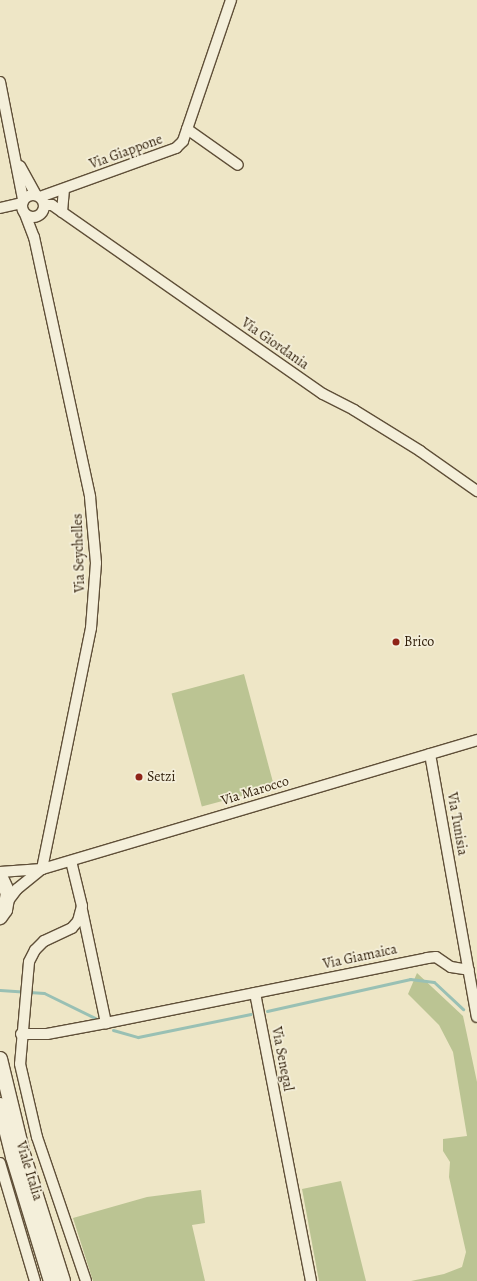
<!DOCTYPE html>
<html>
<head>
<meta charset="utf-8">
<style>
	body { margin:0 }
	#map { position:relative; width:477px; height:1281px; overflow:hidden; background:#eee6c6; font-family:Alegreya,serif }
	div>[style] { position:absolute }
	.green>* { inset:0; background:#bbc493; transform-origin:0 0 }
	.stream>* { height:3px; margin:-1.5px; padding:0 1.5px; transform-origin:1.5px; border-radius:1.5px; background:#99c0b4 }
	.roads { filter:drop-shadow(1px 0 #5f4f38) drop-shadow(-1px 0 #5f4f38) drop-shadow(0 1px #5f4f38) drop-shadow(0 -1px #5f4f38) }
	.minor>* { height:10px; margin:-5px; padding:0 5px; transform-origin:5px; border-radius:5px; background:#f4efda }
	.minor>.ring { margin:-5px; padding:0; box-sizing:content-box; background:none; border:10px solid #f4efda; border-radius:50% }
	.secondary>* { height:14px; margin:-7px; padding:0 7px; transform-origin:7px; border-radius:7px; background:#f4efda }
	.dots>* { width:11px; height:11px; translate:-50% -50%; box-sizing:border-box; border:2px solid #f4efda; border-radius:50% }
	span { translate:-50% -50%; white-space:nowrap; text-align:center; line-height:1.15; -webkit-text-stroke:3.5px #f4efda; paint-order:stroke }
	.street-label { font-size:14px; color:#2f1d08 }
	.poi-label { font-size:14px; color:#2f1d08 }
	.left { translate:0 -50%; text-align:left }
</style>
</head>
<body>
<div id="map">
	<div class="green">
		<i style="left:244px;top:674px;width:117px;height:75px;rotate:75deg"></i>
		<i style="clip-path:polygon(417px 973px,463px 1016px,477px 1082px,477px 1281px,411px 1281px,444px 1274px,462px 1267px,466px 1252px,449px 1177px,450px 1162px,443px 1151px,443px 1139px,467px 1136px,453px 1052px,439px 1025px,408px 994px)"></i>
		<i style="clip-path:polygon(341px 1181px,366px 1281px,319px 1281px,302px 1189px)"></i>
		<i style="clip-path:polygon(201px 1190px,205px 1223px,192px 1225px,205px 1281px,93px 1281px,73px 1218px,147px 1197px)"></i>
	</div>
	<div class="stream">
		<i style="left:0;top:990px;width:44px;rotate:3.9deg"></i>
		<i style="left:44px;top:993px;width:57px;rotate:26.1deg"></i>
		<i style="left:267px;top:1011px;width:147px;rotate:-12.6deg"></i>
		<i style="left:410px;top:979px;width:24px;rotate:7deg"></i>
		<i style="left:434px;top:982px;width:40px;rotate:43deg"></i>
		<i style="left:113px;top:1030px;width:26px;rotate:16deg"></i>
		<i style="left:138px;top:1037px;width:115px;rotate:-11.5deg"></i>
	</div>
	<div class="roads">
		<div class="minor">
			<i style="left:0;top:82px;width:119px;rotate:78.9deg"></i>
			<i style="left:187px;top:129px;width:62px;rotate:35.2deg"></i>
			<i style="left:20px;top:166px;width:33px;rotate:61deg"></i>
			<i class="ring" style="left:22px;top:195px;width:12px;height:12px"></i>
			<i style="left:40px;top:197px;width:145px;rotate:-19.8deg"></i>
			<i style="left:176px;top:148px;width:10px;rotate:-45deg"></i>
			<i style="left:183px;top:141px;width:149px;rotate:-71.2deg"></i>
			<i style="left:44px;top:205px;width:8px"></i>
			<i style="left:52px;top:205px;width:330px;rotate:34.9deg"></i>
			<i style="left:323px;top:394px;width:35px;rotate:27deg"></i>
			<i style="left:354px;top:410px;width:78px;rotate:31.8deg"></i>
			<i style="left:420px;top:451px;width:70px;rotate:35.1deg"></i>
			<i style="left:0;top:208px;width:23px;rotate:-13deg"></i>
			<i style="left:62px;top:212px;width:23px;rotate:-85deg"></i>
			<i style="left:25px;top:214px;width:25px;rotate:69deg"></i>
			<i style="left:34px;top:237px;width:266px;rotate:77.8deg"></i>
			<i style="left:90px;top:497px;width:66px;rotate:84.8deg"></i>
			<i style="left:96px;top:563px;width:65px;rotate:94.4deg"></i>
			<i style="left:91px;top:628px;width:246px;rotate:101.5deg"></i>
			<i style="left:430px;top:754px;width:267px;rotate:79.9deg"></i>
			<i style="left:71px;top:861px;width:46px;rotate:76.3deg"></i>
			<i style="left:82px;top:906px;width:16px;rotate:105deg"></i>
			<i style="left:78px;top:921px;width:9px;rotate:131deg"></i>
			<i style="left:72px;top:928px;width:31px;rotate:155deg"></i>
			<i style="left:44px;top:941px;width:13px;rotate:135deg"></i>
			<i style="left:35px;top:950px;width:13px;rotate:117deg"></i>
			<i style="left:29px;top:962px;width:102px;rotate:95deg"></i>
			<i style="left:20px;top:1064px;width:75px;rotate:76.9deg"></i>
			<i style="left:37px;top:1137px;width:152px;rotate:71.2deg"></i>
			<i style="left:0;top:872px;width:42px;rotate:-4.1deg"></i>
			<i style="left:42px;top:869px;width:454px;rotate:-16.5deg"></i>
			<i style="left:8px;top:901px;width:15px;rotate:-53deg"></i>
			<i style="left:17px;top:889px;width:32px;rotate:-39deg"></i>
			<i style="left:82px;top:910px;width:116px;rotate:78deg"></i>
			<i style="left:255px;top:993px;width:293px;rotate:79deg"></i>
			<i style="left:21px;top:1034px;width:26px"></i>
			<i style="left:47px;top:1034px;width:60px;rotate:-10.6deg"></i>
			<i style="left:106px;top:1023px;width:328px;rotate:-11.4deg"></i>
			<i style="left:427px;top:958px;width:9px;rotate:-6deg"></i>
			<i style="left:436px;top:957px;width:18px;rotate:34deg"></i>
			<i style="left:451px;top:967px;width:18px;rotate:9deg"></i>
			<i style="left:0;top:1163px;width:123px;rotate:73.5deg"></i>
		</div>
		<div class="secondary">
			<i style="left:0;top:876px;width:19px;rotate:65deg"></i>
			<i style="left:8px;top:893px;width:17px;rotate:100deg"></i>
			<i style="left:5px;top:910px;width:9px;rotate:126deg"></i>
			<i style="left:0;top:1059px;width:98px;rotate:76.4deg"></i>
			<i style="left:23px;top:1154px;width:133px;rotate:72.5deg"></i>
			<i style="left:0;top:1105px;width:54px;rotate:76deg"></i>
			<i style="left:13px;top:1157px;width:130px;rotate:73deg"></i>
		</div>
	</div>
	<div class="dots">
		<i style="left:396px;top:642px;background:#8f2418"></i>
		<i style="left:139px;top:777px;background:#8f2418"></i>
	</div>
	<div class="street-label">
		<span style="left:126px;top:152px;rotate:-20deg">Via Giappone</span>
		<span style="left:275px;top:344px;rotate:35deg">Via Giordania</span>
		<span style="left:79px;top:553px;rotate:-92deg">Via Seychelles</span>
		<span style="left:255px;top:791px;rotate:-17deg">Via Marocco</span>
		<span style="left:457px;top:824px;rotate:80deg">Via Tunisia</span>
		<span style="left:360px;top:957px;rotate:-12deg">Via Giamaica</span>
		<span style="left:282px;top:1059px;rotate:79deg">Via Senegal</span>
		<span style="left:29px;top:1171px;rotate:73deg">Viale Italia</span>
	</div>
	<div class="poi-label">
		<span class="left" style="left:404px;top:642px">Brico</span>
		<span class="left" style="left:147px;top:777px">Setzi</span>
	</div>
</div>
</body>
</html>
